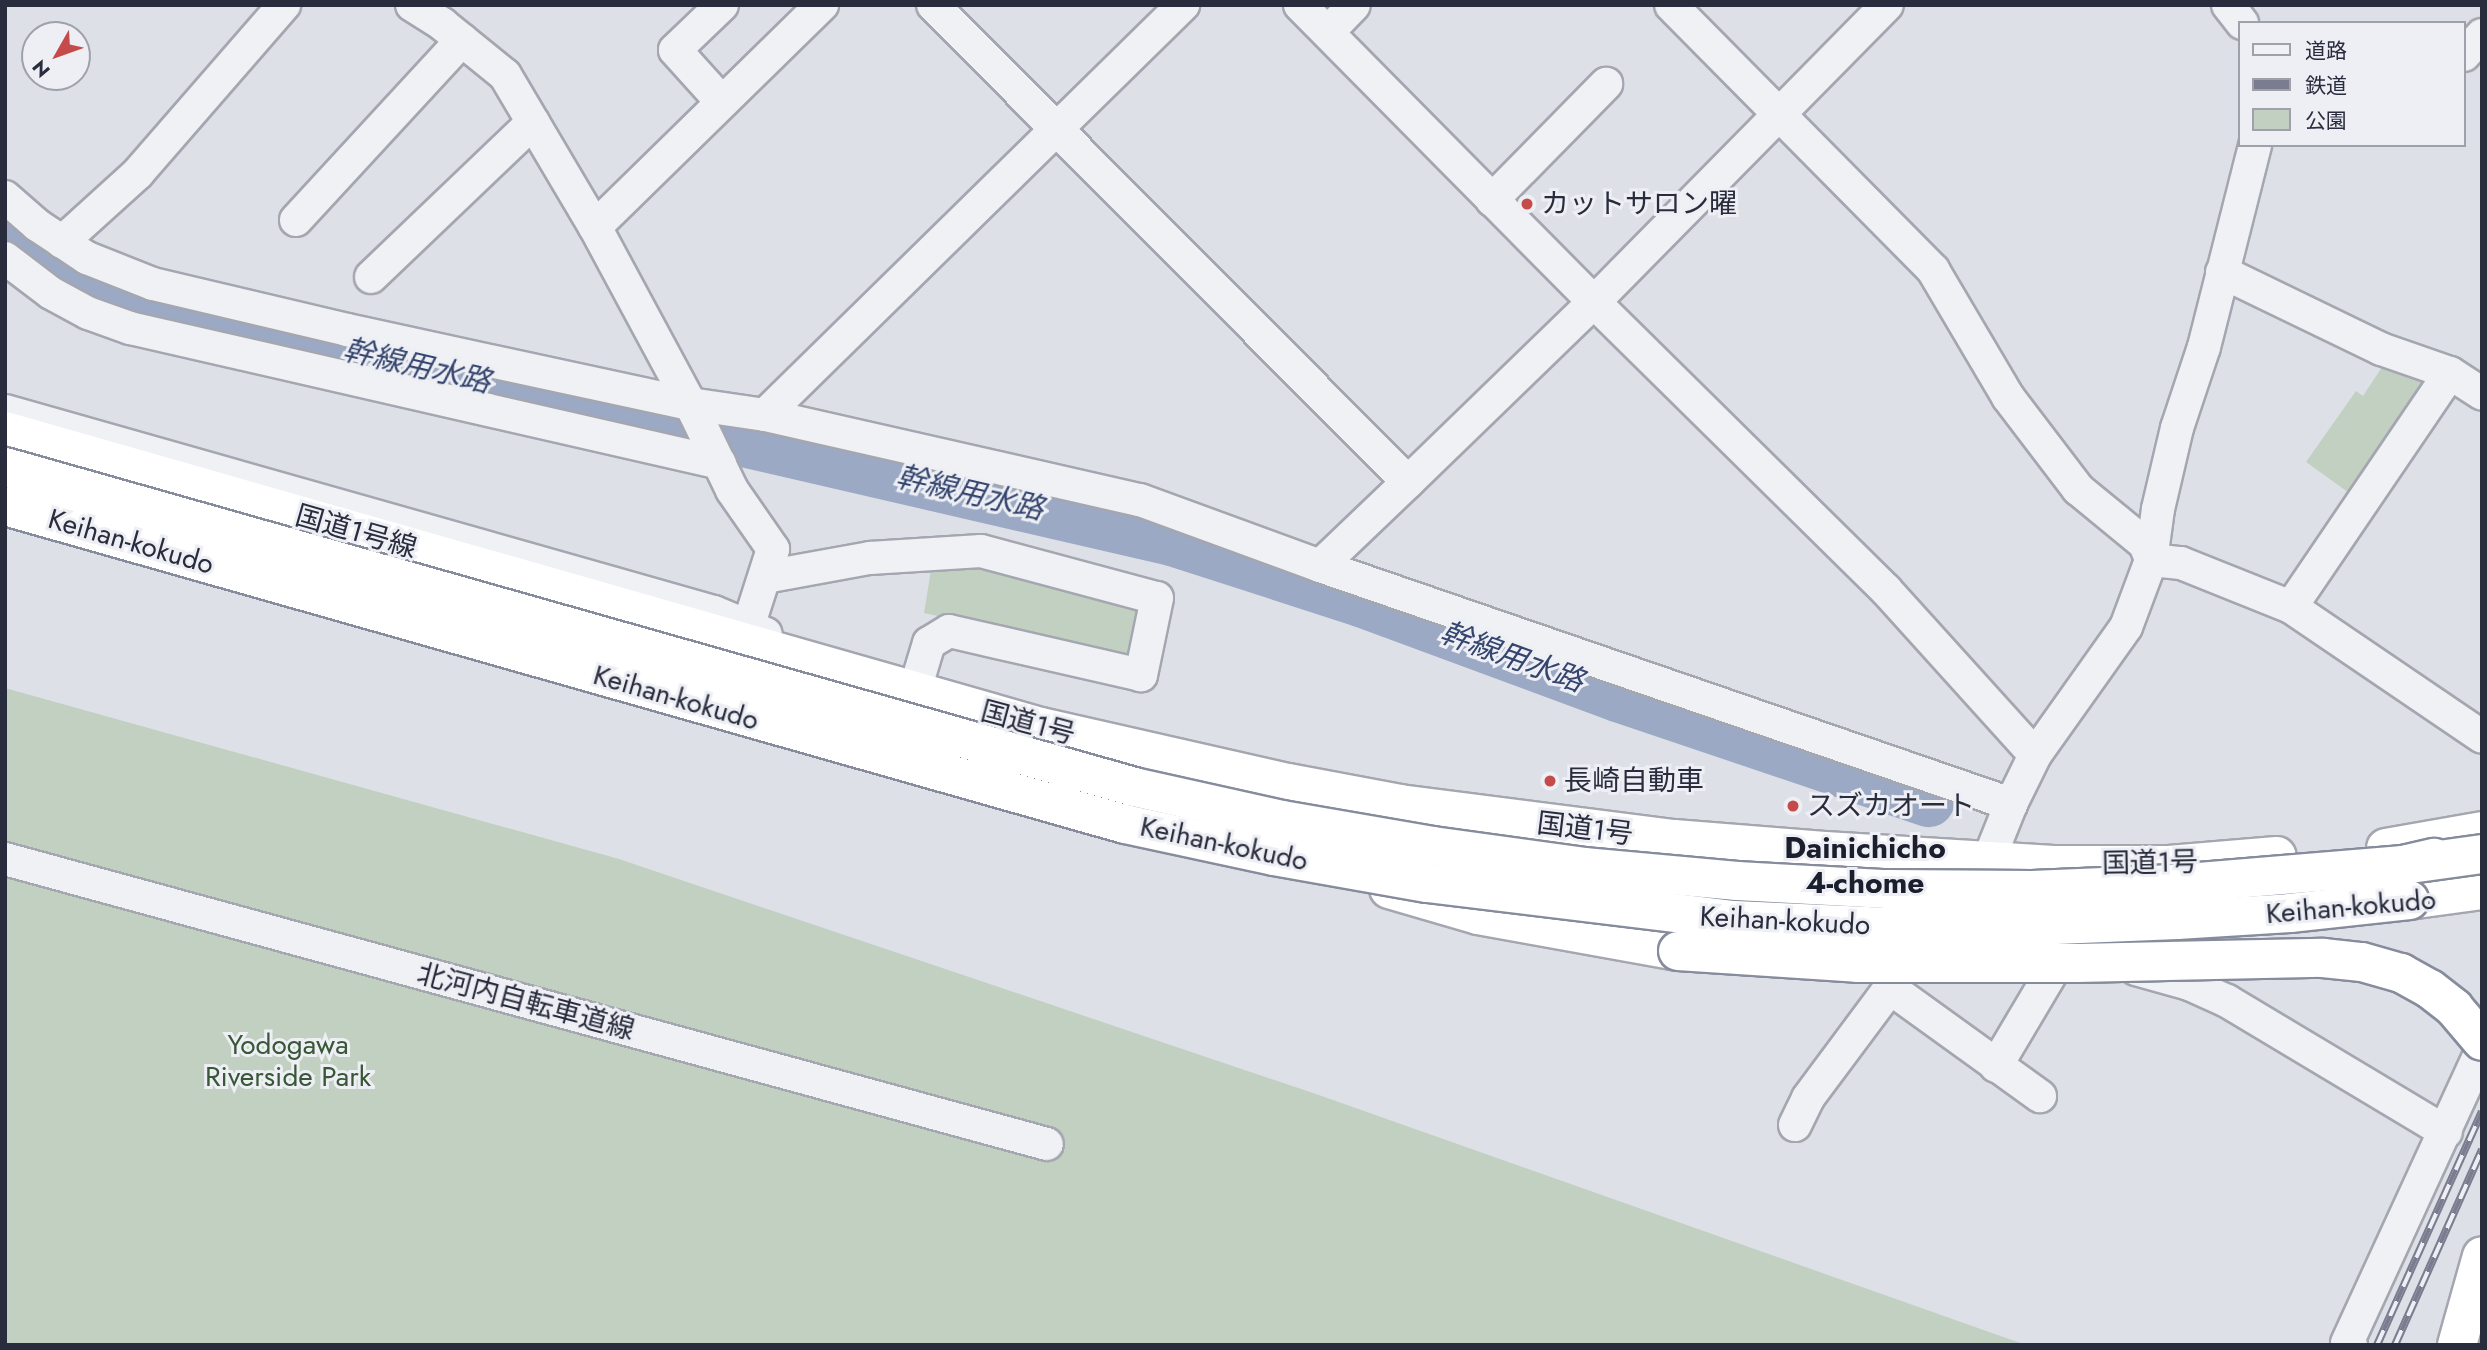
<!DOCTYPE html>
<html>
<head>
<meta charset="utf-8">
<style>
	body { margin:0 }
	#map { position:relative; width:2487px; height:1350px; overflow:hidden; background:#dee0e7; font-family:Jost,"Noto Sans JP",sans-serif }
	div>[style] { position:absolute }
	.green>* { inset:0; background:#c1d0c0 }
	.river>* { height:52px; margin:-26px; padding:0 26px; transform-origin:26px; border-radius:26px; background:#9ba9c5 }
	.roads { filter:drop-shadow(2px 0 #a4a6b0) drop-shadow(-2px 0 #a4a6b0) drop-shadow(0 2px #a4a6b0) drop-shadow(0 -2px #a4a6b0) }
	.minor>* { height:32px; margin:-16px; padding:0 16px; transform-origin:16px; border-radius:16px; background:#f0f1f5 }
	.trunk>* { height:38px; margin:-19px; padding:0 19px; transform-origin:19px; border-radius:19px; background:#fff }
	.motorway>* { height:38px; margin:-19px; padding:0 19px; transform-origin:19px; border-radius:19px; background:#fff }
	.rail>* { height:8px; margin-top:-4px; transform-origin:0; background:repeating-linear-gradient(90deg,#edeff4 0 16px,#797d8f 0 32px); box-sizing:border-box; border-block:2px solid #797d8f }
	.bridges { filter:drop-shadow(2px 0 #868c9c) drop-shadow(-2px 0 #868c9c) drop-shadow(0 2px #868c9c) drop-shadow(0 -2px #868c9c) }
	.trunk-bridge>* { height:38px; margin:-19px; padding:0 19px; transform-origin:19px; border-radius:19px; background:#fff }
	.motorway-bridge>* { height:38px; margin:-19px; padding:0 19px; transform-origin:19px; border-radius:19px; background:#fff }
	.dots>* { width:19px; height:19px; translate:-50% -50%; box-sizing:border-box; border:4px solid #edeff4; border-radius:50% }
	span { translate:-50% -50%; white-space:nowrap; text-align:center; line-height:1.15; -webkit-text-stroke:6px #edeff4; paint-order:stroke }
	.poi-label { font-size:28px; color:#282c3c }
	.left { translate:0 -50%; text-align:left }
	.street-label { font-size:28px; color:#282c3c }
	.park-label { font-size:28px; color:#375736 }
	.water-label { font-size:30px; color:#35456e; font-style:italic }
	.neighbourhood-label { font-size:30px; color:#1b1e2d; font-weight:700 }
	.frame { position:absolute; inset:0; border:7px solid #282c3c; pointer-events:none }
	.legend { position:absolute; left:2238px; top:21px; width:228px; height:126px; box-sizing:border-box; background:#edeff4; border:2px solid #9ea1aa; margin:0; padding:9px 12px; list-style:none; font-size:21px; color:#282c3c }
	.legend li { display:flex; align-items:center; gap:14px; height:35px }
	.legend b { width:35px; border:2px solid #9ea1aa }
	.north { position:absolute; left:21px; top:21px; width:70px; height:70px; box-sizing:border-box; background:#edeff4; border:2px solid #9ea1aa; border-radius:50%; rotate:230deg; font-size:19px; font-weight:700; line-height:28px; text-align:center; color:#282c3c }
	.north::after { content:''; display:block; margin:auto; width:24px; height:32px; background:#c54b4a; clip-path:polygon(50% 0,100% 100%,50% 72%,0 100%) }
</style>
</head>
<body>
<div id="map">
	<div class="green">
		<i style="clip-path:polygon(2384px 364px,2433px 376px,2359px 500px,2306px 462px,2356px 391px,2363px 396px)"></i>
		<i style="clip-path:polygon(981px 562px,1140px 602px,1137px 652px,1128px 658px,924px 613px,932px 564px)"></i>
		<i style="clip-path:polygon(5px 688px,619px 859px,1316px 1094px,2026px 1345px,5px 1345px)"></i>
	</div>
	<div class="river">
		<i style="left:5px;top:225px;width:84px;rotate:37.3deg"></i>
		<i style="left:72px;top:276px;width:61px;rotate:22.3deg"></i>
		<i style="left:128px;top:299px;width:1071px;rotate:13deg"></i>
		<i style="left:1172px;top:540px;width:199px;rotate:17.9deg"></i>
		<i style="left:1361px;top:601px;width:274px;rotate:20.3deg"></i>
		<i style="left:1618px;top:696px;width:328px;rotate:18.7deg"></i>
	</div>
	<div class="roads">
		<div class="minor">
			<i style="left:412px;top:5px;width:36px;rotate:32deg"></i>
			<i style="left:442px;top:24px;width:81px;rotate:39deg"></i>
			<i style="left:505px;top:75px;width:177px;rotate:59.4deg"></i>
			<i style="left:595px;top:227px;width:209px;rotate:61.7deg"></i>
			<i style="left:694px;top:411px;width:88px;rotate:64.3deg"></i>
			<i style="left:732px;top:490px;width:72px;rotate:55.2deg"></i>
			<i style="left:773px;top:549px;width:82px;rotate:107.8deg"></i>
			<i style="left:722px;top:5px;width:65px;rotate:136.2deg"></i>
			<i style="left:675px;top:50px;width:70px;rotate:47.9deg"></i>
			<i style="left:933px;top:5px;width:673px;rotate:45.12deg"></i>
			<i style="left:1408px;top:482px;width:259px;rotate:-44.1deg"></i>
			<i style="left:1594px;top:302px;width:417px;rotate:-45.4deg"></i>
			<i style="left:1300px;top:5px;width:418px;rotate:45.3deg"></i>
			<i style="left:1594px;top:302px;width:410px;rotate:44.6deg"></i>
			<i style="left:1886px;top:590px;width:222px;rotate:47.9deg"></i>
			<i style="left:1671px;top:5px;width:373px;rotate:45.3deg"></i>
			<i style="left:1933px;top:270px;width:147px;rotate:59.4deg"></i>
			<i style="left:2008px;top:397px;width:116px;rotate:52.7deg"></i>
			<i style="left:2078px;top:489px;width:87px;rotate:39.4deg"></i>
			<i style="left:2145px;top:544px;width:17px;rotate:69deg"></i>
			<i style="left:2228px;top:5px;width:23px;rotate:52deg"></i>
			<i style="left:1328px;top:32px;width:37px;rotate:-46deg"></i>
			<i style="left:2464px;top:55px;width:27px;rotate:-48deg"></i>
			<i style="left:5px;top:197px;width:43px;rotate:41.2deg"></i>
			<i style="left:37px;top:225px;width:60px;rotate:33.4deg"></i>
			<i style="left:87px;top:258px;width:71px;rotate:21.5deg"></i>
			<i style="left:153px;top:284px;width:199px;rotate:13.3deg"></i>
			<i style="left:347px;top:330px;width:351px;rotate:12.2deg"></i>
			<i style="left:690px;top:404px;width:76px;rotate:8.3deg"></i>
			<i style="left:765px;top:415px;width:385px;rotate:12.8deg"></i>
			<i style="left:1140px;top:500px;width:192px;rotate:20.1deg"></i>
			<i style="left:1320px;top:566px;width:122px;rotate:-43.7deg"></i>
			<i style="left:1492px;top:200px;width:163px;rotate:-45.5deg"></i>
			<i style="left:296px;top:220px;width:245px;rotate:-47.3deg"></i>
			<i style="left:595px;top:227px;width:318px;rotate:-44.4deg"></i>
			<i style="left:62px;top:242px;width:103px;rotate:-42.2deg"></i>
			<i style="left:138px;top:173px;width:223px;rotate:-49deg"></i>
			<i style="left:5px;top:258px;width:58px;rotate:37.3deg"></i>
			<i style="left:51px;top:293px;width:42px;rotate:28.4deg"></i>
			<i style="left:88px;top:313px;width:45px;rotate:19.7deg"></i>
			<i style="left:130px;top:328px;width:605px;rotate:12.89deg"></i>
			<i style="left:2222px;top:272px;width:177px;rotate:25.8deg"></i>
			<i style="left:2381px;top:349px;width:73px;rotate:19.2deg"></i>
			<i style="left:2450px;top:373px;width:283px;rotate:124.2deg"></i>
			<i style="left:371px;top:277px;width:224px;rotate:-43.7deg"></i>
			<i style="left:2450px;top:373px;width:38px;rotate:33deg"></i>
			<i style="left:5px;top:411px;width:737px;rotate:15.83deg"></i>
			<i style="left:714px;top:612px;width:56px;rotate:22.9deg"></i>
			<i style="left:765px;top:415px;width:586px;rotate:-44.45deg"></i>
			<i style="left:2151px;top:560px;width:30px;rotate:6deg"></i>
			<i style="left:2181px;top:563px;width:118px;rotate:21.8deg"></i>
			<i style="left:2291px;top:607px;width:231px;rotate:34.2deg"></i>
			<i style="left:1320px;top:566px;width:731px;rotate:19.01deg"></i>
			<i style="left:765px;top:577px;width:107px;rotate:-10.3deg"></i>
			<i style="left:870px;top:558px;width:111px;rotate:-3.6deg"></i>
			<i style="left:981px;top:551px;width:182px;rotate:15deg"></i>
			<i style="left:1157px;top:598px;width:79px;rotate:101.7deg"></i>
			<i style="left:1141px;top:675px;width:197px;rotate:-167.1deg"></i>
			<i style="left:949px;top:631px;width:23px;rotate:149deg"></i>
			<i style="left:929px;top:643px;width:52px;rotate:106.7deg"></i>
			<i style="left:5px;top:859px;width:1080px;rotate:15.3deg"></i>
			<i style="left:1989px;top:882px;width:23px;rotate:-90deg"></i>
			<i style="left:1989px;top:859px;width:59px;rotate:-68.2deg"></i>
			<i style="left:2011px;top:804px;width:55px;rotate:-63.9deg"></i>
			<i style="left:2035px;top:755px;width:157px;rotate:-54.6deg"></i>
			<i style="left:2126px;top:627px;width:72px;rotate:-69.5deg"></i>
			<i style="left:2151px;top:560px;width:51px;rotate:-82.2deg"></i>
			<i style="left:2158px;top:509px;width:83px;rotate:-76.8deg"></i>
			<i style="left:2177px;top:428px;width:85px;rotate:-71.6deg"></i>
			<i style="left:2204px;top:347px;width:208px;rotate:-75.8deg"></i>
			<i style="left:2136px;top:969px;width:55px;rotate:15.8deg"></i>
			<i style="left:2189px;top:984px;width:42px;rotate:24.1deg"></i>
			<i style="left:2227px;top:1001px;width:255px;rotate:30.9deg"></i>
			<i style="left:1996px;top:1066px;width:131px;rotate:-59.3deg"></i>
			<i style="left:1795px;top:1125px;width:30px;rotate:-64deg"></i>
			<i style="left:1808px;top:1098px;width:137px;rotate:-53.3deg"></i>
			<i style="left:1890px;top:988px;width:185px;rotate:35.8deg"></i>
			<i style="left:2351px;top:1345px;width:4px;rotate:-153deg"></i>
			<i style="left:2347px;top:1343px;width:324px;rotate:-65.3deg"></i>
		</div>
		<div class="trunk">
			<i style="left:5px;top:431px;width:1077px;rotate:15.95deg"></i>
			<i style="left:1041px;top:727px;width:253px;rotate:12.8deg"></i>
			<i style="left:1288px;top:783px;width:114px;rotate:10.6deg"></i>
			<i style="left:1400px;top:804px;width:276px;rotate:7.3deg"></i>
			<i style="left:1674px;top:839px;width:151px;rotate:4.5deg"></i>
			<i style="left:1825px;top:851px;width:229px;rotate:3.5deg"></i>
			<i style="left:2054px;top:865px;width:115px"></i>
			<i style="left:2169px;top:865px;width:108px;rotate:-4.8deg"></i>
			<i style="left:2386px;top:848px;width:97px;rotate:-10deg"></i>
			<i style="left:1389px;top:889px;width:93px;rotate:16.3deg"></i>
			<i style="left:1478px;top:915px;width:203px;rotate:10.2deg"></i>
			<i style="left:2457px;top:1345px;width:92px;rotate:-74.3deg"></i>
		</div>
		<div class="motorway">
			<i style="left:2409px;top:900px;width:74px;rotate:-7.8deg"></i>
		</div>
	</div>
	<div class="rail">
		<i style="left:2377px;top:1345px;width:256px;rotate:-65.8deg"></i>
		<i style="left:2395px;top:1345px;width:214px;rotate:-66deg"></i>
	</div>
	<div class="bridges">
		<div class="trunk-bridge">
			<i style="left:5px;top:467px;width:1173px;rotate:15.82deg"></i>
			<i style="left:1134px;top:787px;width:152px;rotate:12.6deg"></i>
			<i style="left:1282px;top:820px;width:153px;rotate:9.8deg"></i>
			<i style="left:1433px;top:846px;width:152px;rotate:7.9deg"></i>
			<i style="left:1584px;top:867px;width:154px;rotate:5.2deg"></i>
			<i style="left:1737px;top:881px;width:150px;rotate:3.1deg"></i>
			<i style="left:1887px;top:889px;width:145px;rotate:0.4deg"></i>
			<i style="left:2032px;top:890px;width:143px;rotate:-2.4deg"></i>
			<i style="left:2175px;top:884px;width:229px;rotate:-4.8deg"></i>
			<i style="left:2403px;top:865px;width:32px;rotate:-13deg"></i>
			<i style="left:5px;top:506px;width:1164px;rotate:15.85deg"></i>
			<i style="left:1125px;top:824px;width:152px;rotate:12.1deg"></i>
			<i style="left:1274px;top:856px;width:155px;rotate:10deg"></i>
			<i style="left:1427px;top:883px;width:309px;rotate:6.9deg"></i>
			<i style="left:1734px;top:920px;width:154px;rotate:2.6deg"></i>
			<i style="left:1888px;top:927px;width:144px;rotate:-0.4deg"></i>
			<i style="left:2032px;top:926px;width:145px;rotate:-2.4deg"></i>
			<i style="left:2177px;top:920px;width:113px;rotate:-3.5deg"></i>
			<i style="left:2290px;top:913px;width:120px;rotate:-6.2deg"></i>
			<i style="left:1678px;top:951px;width:179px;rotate:3.8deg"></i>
			<i style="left:1857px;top:963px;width:220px"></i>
			<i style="left:2077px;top:963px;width:246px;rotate:-1.2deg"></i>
			<i style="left:2323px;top:958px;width:39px;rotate:6deg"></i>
			<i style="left:2362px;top:962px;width:41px;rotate:15.8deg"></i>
			<i style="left:2401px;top:973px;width:33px;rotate:29deg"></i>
			<i style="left:2430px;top:989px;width:31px;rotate:38deg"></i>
			<i style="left:2454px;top:1008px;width:43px;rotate:49.7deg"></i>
		</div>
		<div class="motorway-bridge">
			<i style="left:2403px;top:865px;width:80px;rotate:-7.9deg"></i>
		</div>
	</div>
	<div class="dots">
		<i style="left:1527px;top:204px;background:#c54b4a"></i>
		<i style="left:1550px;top:781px;background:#c54b4a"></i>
		<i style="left:1793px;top:806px;background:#c54b4a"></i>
	</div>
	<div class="poi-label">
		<span class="left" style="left:1541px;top:204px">カットサロン曜</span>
		<span class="left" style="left:1564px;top:781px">長崎自動車</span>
		<span class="left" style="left:1807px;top:806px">スズカオート</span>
	</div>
	<div class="street-label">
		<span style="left:356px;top:532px;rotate:16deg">国道1号線</span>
		<span style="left:131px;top:542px;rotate:16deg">Keihan-kokudo</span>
		<span style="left:676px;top:698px;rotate:16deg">Keihan-kokudo</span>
		<span style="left:1028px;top:723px;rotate:15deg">国道1号</span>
		<span style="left:1585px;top:829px;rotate:7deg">国道1号</span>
		<span style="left:1224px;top:844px;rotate:12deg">Keihan-kokudo</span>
		<span style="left:2150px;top:863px;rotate:-1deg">国道1号</span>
		<span style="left:2351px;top:907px;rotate:-5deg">Keihan-kokudo</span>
		<span style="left:1785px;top:921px;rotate:3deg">Keihan-kokudo</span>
		<span style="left:526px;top:1002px;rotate:15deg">北河内自転車道線</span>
	</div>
	<div class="park-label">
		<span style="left:288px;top:1061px">Yodogawa<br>Riverside Park</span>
	</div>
	<div class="water-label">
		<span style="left:417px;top:366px;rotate:13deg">幹線用水路</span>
		<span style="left:970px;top:493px;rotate:13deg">幹線用水路</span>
		<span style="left:1512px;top:657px;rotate:20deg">幹線用水路</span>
	</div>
	<div class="neighbourhood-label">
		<span style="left:1865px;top:865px">Dainichicho<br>4-chome</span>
	</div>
	<div class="frame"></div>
	<ul class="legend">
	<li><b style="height:9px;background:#f0f1f5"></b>道路</li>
	<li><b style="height:9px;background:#797d8f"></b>鉄道</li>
	<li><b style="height:19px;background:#c1d0c0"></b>公園</li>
	</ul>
	<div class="north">N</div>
</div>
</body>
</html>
